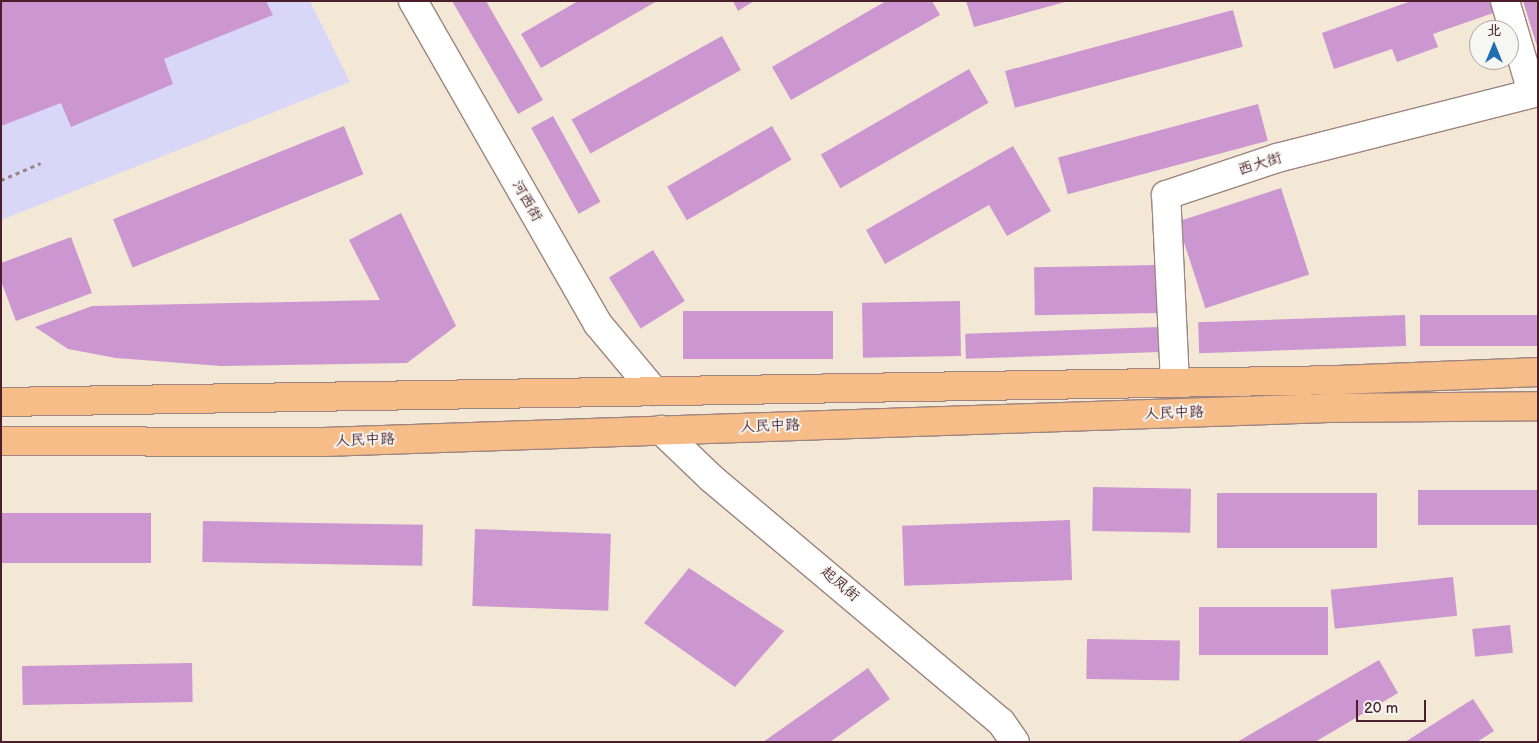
<!DOCTYPE html>
<html>
<head>
<meta charset="utf-8">
<style>
	body { margin:0 }
	#map { position:relative; width:1539px; height:743px; overflow:hidden; background:#f3e8d6; font-family:"Balsamiq Sans","LXGW WenKai TC",sans-serif }
	div>[style] { position:absolute }
	.built>* { inset:0; background:#d8d7f8 }
	.building>* { inset:0; background:#cc97d1; transform-origin:0 0 }
	.path>* { height:3px; margin-top:-1.5px; transform-origin:0; background:repeating-linear-gradient(90deg,#9e8480 0 4px,transparent 0 8px) }
	.roads { filter:drop-shadow(1px 0 #9e8480) drop-shadow(-1px 0 #9e8480) drop-shadow(0 1px #9e8480) drop-shadow(0 -1px #9e8480) }
	.minor>* { height:28px; margin:-14px; padding:0 14px; transform-origin:14px; border-radius:14px; background:#fff }
	.primary>* { height:28px; margin:-14px; padding:0 14px; transform-origin:14px; border-radius:14px; background:#f7bd88 }
	span { translate:-50% -50%; white-space:nowrap; text-align:center; line-height:1.15; -webkit-text-stroke:4px #f6f6f2; paint-order:stroke }
	.street-label { font-size:15px; color:#4a1f2b }
	.frame { position:absolute; inset:0; border:2px solid #4a1f2b; pointer-events:none }
	.north { position:absolute; left:1469px; top:20px; width:50px; height:50px; box-sizing:border-box; background:#f6f6f2; border:1px solid #b1a0a2; border-radius:50%; rotate:0deg; font-size:14px; font-weight:700; line-height:20px; text-align:center; color:#4a1f2b }
	.north::after { content:''; display:block; margin:auto; width:18px; height:22px; background:#1f6fb2; clip-path:polygon(50% 0,100% 100%,50% 72%,0 100%) }
	.scale { position:absolute; left:1356px; top:700px; width:70px; height:22px; box-sizing:border-box; border:2px solid #4a1f2b; border-top:0; padding-left:6px; font-size:15px; line-height:18px; white-space:nowrap; color:#4a1f2b; -webkit-text-stroke:4px #f6f6f2; paint-order:stroke }
</style>
</head>
<body>
<div id="map">
	<div class="built">
		<i style="clip-path:polygon(1px 1px,310px 1px,350px 82px,1px 220px)"></i>
	</div>
	<div class="building">
		<i style="clip-path:polygon(1px 1px,266px 1px,273px 15px,164px 59px,173px 84px,71px 127px,61px 103px,1px 126px)"></i>
		<i style="clip-path:polygon(452px 1px,486px 1px,543px 100px,518px 114px)"></i>
		<i style="clip-path:polygon(578px 1px,657px 1px,541px 68px,521px 34px)"></i>
		<i style="clip-path:polygon(733px 1px,754px 1px,738px 11px)"></i>
		<i style="clip-path:polygon(886px 1px,932px 1px,940px 15px,791px 100px,772px 67px)"></i>
		<i style="clip-path:polygon(966px 1px,1065px 1px,1065px 2px,974px 27px)"></i>
		<i style="clip-path:polygon(1411px 1px,1492px 1px,1496px 12px,1433px 34px,1438px 47px,1397px 62px,1392px 49px,1334px 69px,1322px 33px)"></i>
		<i style="clip-path:polygon(1523px 1px,1538px 1px,1538px 46px,1537px 46px)"></i>
		<i style="left:1233px;top:10px;width:38px;height:236px;rotate:75deg"></i>
		<i style="left:722px;top:36px;width:39px;height:172px;rotate:61deg"></i>
		<i style="left:969px;top:69px;width:39px;height:171px;rotate:60deg"></i>
		<i style="left:1258px;top:104px;width:38px;height:207px;rotate:75deg"></i>
		<i style="left:553px;top:116px;width:98px;height:25px;rotate:61deg"></i>
		<i style="left:344px;top:126px;width:52px;height:249px;rotate:68deg"></i>
		<i style="left:772px;top:126px;width:39px;height:121px;rotate:60deg"></i>
		<i style="clip-path:polygon(1013px 146px,1051px 211px,1007px 236px,989px 205px,885px 264px,866px 230px)"></i>
		<i style="left:1281px;top:188px;width:91px;height:109px;rotate:72deg"></i>
		<i style="clip-path:polygon(401px 213px,456px 326px,407px 363px,221px 366px,116px 358px,68px 349px,35px 327px,92px 306px,380px 300px,349px 240px)"></i>
		<i style="clip-path:polygon(71px 237px,92px 293px,16px 321px,1px 281px,1px 263px)"></i>
		<i style="left:653px;top:250px;width:60px;height:52px;rotate:58deg"></i>
		<i style="left:1158px;top:265px;width:48px;height:124px;rotate:89deg"></i>
		<i style="left:960px;top:301px;width:55px;height:98px;rotate:89deg"></i>
		<i style="left:683px;top:311px;width:150px;height:48px"></i>
		<i style="left:1405px;top:315px;width:31px;height:207px;rotate:88deg"></i>
		<i style="left:1538px;top:315px;width:31px;height:118px;rotate:90deg"></i>
		<i style="left:1159px;top:327px;width:25px;height:194px;rotate:88deg"></i>
		<i style="left:1093px;top:487px;width:98px;height:44px;rotate:1deg"></i>
		<i style="left:1418px;top:490px;width:119px;height:35px"></i>
		<i style="left:1377px;top:493px;width:55px;height:160px;rotate:90deg"></i>
		<i style="left:1px;top:513px;width:150px;height:50px"></i>
		<i style="left:1070px;top:520px;width:60px;height:168px;rotate:88deg"></i>
		<i style="left:203px;top:521px;width:220px;height:41px;rotate:1deg"></i>
		<i style="left:475px;top:529px;width:136px;height:77px;rotate:2deg"></i>
		<i style="clip-path:polygon(689px 568px,784px 631px,735px 687px,644px 623px)"></i>
		<i style="left:1453px;top:577px;width:39px;height:123px;rotate:84deg"></i>
		<i style="left:1199px;top:607px;width:129px;height:48px"></i>
		<i style="left:1510px;top:625px;width:28px;height:38px;rotate:84deg"></i>
		<i style="left:1087px;top:639px;width:93px;height:40px;rotate:1deg"></i>
		<i style="clip-path:polygon(1379px 660px,1398px 693px,1315px 742px,1237px 742px)"></i>
		<i style="left:192px;top:663px;width:39px;height:170px;rotate:89deg"></i>
		<i style="clip-path:polygon(868px 668px,890px 699px,830px 742px,763px 742px)"></i>
		<i style="clip-path:polygon(1473px 699px,1494px 731px,1477px 742px,1405px 742px)"></i>
	</div>
	<div class="path">
		<i style="left:1px;top:180px;width:43px;rotate:-23deg"></i>
	</div>
	<div class="roads">
		<div class="minor">
			<i style="left:413px;top:1px;width:372px;rotate:60.2deg"></i>
			<i style="left:598px;top:324px;width:87px;rotate:50.1deg"></i>
			<i style="left:1505px;top:1px;width:95px;rotate:73.5deg"></i>
			<i style="left:1175px;top:383px;width:188px;rotate:-92.7deg"></i>
			<i style="left:1166px;top:195px;width:117px;rotate:-18.4deg"></i>
			<i style="left:1277px;top:158px;width:269px;rotate:-14.2deg"></i>
			<i style="left:661px;top:430px;width:69px;rotate:43.8deg"></i>
			<i style="left:711px;top:478px;width:379px;rotate:40.1deg"></i>
			<i style="left:1001px;top:722px;width:24px;rotate:55deg"></i>
		</div>
		<div class="primary">
			<i style="left:1px;top:402px;width:1338px;rotate:-0.94deg"></i>
			<i style="left:1339px;top:380px;width:199px;rotate:-2.3deg"></i>
			<i style="left:1px;top:441px;width:322px;rotate:0.2deg"></i>
			<i style="left:323px;top:442px;width:1006px;rotate:-1.94deg"></i>
			<i style="left:1328px;top:408px;width:210px;rotate:-0.5deg"></i>
		</div>
	</div>
	<div class="street-label">
		<span style="left:1260px;top:164px;rotate:-17deg">西大街</span>
		<span style="left:527px;top:201px;rotate:60deg">河西街</span>
		<span style="left:1174px;top:413px;rotate:-2deg">人民中路</span>
		<span style="left:770px;top:426px;rotate:-2deg">人民中路</span>
		<span style="left:365px;top:440px;rotate:-2deg">人民中路</span>
		<span style="left:840px;top:584px;rotate:40deg">起凤街</span>
	</div>
	<div class="frame"></div>
	<div class="north">北</div>
	<div class="scale">20 m</div>
</div>
</body>
</html>
